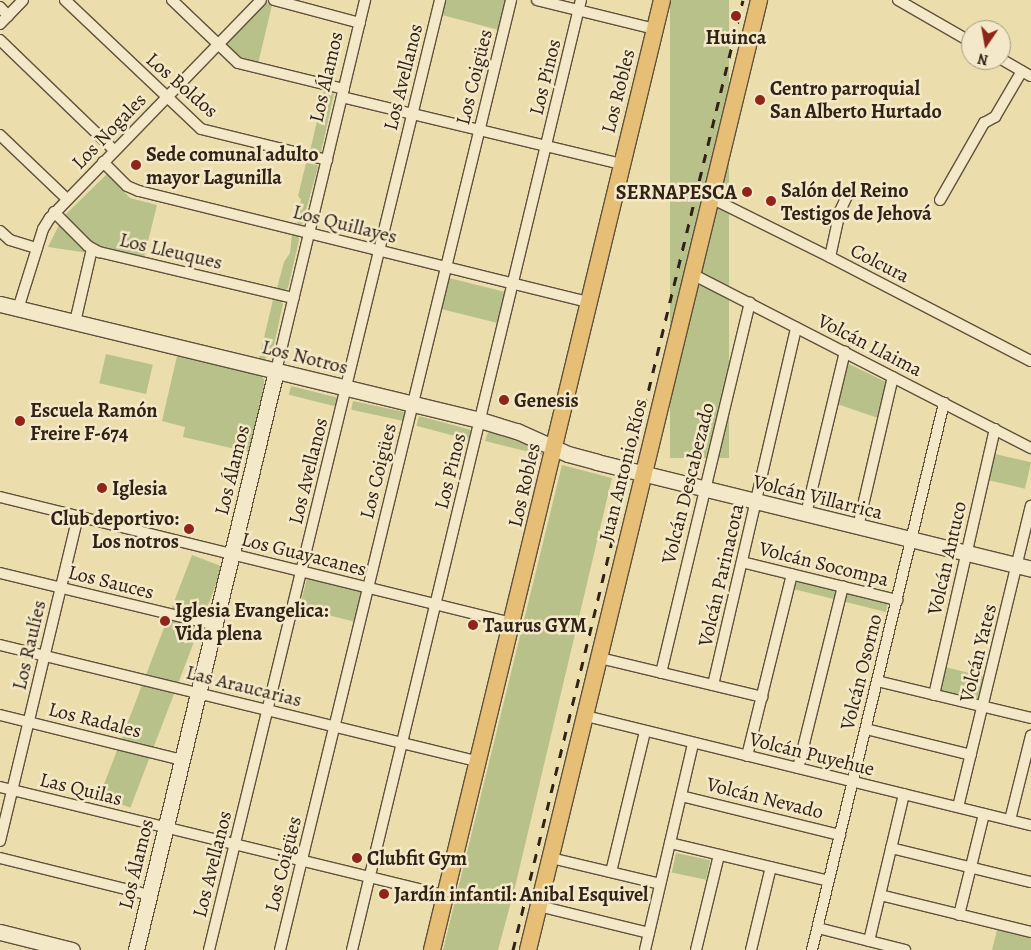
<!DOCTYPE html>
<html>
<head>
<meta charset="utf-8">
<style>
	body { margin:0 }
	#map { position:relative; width:1031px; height:950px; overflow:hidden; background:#ecddac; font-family:Alegreya,serif }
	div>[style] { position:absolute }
	.green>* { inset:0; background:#b8c189; transform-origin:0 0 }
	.roads { filter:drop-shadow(1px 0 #5f513c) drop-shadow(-1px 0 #5f513c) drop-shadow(0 1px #5f513c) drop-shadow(0 -1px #5f513c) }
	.street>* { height:10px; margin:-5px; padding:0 5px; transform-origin:5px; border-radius:5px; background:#f3e9c9 }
	.secondary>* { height:15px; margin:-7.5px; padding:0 7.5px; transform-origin:7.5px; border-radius:7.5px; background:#f3e9c9 }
	.primary>* { height:16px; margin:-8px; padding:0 8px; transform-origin:8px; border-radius:8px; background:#e6be76 }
	.rail>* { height:3px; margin-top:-1.5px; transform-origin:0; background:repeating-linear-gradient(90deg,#302216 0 9px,transparent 0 18px) }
	.dots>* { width:14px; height:14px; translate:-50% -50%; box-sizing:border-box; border:2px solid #f3e9c9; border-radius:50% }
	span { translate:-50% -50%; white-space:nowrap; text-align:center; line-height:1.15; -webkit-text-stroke:5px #f3e9c9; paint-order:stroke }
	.poi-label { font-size:20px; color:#302216; font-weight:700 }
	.left { translate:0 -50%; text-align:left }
	.right { translate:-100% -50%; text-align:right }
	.street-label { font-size:20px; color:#302216 }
	.north { position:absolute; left:961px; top:20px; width:50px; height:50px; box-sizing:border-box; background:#f3e9c9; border:1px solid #a59981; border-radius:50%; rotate:192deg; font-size:14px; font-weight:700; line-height:20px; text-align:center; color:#302216 }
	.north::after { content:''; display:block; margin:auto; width:18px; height:22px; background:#8f2418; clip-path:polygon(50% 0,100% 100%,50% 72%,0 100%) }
</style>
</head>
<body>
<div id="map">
	<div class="green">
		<i style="clip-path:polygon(446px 0,507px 0,499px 30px,442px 15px)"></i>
		<i style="left:670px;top:0;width:59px;height:458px"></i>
		<i style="clip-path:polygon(266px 3px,272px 5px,258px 64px,246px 61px,224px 46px)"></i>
		<i style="clip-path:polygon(324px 91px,334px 94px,321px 152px,318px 153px,310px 151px)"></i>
		<i style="clip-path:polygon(306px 163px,317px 165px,318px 167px,302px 225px,297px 224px,301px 199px,298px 196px)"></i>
		<i style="clip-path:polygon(107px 174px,130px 198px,157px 205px,143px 261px,48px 247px,63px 217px)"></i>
		<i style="clip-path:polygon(292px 234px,298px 235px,299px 240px,288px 288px,284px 291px,277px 288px,284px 262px,290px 253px)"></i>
		<i style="left:449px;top:278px;width:58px;height:32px;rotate:14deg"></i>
		<i style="clip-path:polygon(273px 300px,281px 301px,283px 304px,272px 354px,264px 359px,259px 358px)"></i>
		<i style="left:106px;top:354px;width:48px;height:30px;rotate:13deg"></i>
		<i style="clip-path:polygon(177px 356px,261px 376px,264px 379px,264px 385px,249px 452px,183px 437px,185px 427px,162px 421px)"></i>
		<i style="clip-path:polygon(849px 364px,890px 384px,881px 419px,837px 404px,845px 366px)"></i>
		<i style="left:291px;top:386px;width:59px;height:9px;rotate:14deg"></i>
		<i style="left:353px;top:401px;width:61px;height:9px;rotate:12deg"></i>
		<i style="left:419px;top:416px;width:63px;height:10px;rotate:15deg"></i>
		<i style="clip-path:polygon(488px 432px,506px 436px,542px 450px,542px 455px,485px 441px)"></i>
		<i style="left:995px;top:454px;width:37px;height:27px;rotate:13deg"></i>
		<i style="clip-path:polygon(562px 465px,612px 478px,515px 887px,498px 950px,443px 950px)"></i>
		<i style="left:192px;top:555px;width:33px;height:258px;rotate:21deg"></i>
		<i style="left:307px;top:578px;width:58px;height:31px;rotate:14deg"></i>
		<i style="left:795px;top:579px;width:96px;height:10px;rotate:14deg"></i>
		<i style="clip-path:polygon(945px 667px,985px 677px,979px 700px,976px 702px,941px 693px,940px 689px)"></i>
		<i style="left:676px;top:853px;width:35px;height:20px;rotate:12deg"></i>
		<i style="clip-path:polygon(997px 930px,1031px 938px,1031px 950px,992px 950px)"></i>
	</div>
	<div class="roads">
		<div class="street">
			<i style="left:65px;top:0;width:187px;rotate:43.5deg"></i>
			<i style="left:201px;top:129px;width:130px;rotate:13.8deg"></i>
			<i style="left:172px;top:0;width:91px;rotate:43.7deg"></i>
			<i style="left:238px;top:63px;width:109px;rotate:13.8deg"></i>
			<i style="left:274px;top:0;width:89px;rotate:15deg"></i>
			<i style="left:537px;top:0;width:122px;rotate:13.8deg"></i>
			<i style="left:898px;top:0;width:84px;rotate:29.9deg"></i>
			<i style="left:0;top:7px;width:12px;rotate:48deg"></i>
			<i style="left:0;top:24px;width:33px;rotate:-46deg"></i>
			<i style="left:0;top:40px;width:158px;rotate:44deg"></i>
			<i style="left:1001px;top:59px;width:34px;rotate:30deg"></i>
			<i style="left:342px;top:97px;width:288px;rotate:13.5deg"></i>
			<i style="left:0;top:135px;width:93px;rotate:43.7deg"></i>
			<i style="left:103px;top:162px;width:34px;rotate:45deg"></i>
			<i style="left:127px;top:186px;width:13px;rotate:23deg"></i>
			<i style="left:139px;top:191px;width:463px;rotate:13.9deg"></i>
			<i style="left:711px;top:198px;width:133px;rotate:26.4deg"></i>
			<i style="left:830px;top:257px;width:226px;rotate:27.4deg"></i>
			<i style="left:940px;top:200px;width:89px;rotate:-60.3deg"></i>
			<i style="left:984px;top:123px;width:13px;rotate:-29deg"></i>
			<i style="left:995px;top:117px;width:53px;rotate:-59.6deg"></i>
			<i style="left:54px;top:212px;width:48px;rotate:45deg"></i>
			<i style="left:88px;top:246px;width:13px;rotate:29deg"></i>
			<i style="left:99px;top:252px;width:200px;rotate:13.3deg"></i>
			<i style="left:0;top:231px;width:13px;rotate:42deg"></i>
			<i style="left:10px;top:240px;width:28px;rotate:17deg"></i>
			<i style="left:830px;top:257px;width:47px;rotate:-77.7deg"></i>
			<i style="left:840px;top:211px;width:19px;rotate:-65deg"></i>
			<i style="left:692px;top:274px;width:381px;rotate:27.2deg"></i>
			<i style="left:18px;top:309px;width:84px;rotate:-72.6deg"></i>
			<i style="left:43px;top:229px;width:13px;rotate:-58deg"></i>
			<i style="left:50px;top:218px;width:303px;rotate:-45.9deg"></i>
			<i style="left:75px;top:322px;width:75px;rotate:-76.9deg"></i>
			<i style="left:276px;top:371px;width:382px;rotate:-76.5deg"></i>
			<i style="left:0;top:497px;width:527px;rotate:13.83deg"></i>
			<i style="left:806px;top:514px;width:167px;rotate:-76.5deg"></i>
			<i style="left:858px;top:527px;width:154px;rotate:-76.9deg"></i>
			<i style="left:742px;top:562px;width:160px;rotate:13.8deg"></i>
			<i style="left:0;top:573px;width:221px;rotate:13.6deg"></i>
			<i style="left:0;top:645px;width:493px;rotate:13.7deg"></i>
			<i style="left:600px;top:658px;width:167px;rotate:13.5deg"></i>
			<i style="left:661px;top:673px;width:381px;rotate:-76.5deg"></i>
			<i style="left:877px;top:681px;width:158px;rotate:13.5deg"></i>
			<i style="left:713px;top:685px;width:367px;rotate:-76.9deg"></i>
			<i style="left:934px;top:695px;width:273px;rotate:-77.1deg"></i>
			<i style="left:0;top:715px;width:187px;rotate:13.9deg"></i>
			<i style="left:586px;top:716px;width:458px;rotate:13.8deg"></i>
			<i style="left:866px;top:729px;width:108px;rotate:13.9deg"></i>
			<i style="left:747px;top:756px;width:187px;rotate:-76.1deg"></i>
			<i style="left:798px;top:768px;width:187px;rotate:-76.1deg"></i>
			<i style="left:0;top:787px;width:459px;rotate:13.7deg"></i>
			<i style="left:681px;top:796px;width:164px;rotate:13.8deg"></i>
			<i style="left:958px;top:807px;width:310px;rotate:-76.4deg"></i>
			<i style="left:1010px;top:820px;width:87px;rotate:-76deg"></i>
			<i style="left:0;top:841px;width:334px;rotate:-76.5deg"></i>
			<i style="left:670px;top:843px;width:163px;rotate:13.4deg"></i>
			<i style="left:891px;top:848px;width:144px;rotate:13.7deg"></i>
			<i style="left:0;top:858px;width:154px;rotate:13.9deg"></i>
			<i style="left:551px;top:858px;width:112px;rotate:13.4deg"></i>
			<i style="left:611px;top:872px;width:145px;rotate:-76.4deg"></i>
			<i style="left:880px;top:895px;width:155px;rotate:13.8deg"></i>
			<i style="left:539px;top:906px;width:113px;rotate:13.8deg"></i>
			<i style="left:959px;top:915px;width:104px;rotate:-76.1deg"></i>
			<i style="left:818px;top:928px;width:90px;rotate:14.2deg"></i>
			<i style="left:869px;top:941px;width:151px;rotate:-76.6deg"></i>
			<i style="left:209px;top:950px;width:978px;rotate:-76.33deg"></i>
			<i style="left:280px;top:950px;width:978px;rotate:-76.33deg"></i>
			<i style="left:352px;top:950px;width:977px;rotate:-76.45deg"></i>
			<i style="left:645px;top:950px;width:212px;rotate:-76.9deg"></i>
			<i style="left:696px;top:950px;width:98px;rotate:-76.4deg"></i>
			<i style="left:751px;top:950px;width:85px;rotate:-76.5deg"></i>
			<i style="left:812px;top:950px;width:563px;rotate:-76.43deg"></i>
		</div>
		<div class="secondary">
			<i style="left:0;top:304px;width:494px;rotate:13.6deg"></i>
			<i style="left:480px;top:420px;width:39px;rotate:17deg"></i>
			<i style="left:517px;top:431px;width:56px;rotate:24.3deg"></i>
			<i style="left:568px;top:454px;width:30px;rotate:15deg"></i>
			<i style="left:597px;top:462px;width:447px;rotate:13.8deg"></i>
			<i style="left:0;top:932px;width:74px;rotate:14deg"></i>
			<i style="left:136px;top:950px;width:596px;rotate:-76.41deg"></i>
		</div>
		<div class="primary">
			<i style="left:432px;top:950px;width:977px;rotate:-76.39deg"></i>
			<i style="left:528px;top:950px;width:978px;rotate:-76.33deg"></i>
		</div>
	</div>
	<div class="rail">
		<i style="left:513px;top:950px;width:977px;rotate:-76.39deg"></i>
	</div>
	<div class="dots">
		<i style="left:736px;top:16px;background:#8f2418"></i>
		<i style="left:760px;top:100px;background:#8f2418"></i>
		<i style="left:136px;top:165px;background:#8f2418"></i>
		<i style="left:747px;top:192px;background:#8f2418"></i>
		<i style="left:771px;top:201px;background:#8f2418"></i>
		<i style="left:504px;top:400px;background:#8f2418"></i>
		<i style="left:20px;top:421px;background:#8f2418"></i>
		<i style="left:102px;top:488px;background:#8f2418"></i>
		<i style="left:189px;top:529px;background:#8f2418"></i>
		<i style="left:165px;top:621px;background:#8f2418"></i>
		<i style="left:473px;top:625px;background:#8f2418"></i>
		<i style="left:357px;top:858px;background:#8f2418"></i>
		<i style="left:384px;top:894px;background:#8f2418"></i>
	</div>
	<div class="poi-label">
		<span style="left:736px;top:37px">Huinca</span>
		<span class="left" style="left:770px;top:100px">Centro parroquial<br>San Alberto Hurtado</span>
		<span class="left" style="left:146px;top:166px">Sede comunal adulto<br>mayor Lagunilla</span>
		<span class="left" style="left:781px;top:202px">Salón del Reino<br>Testigos de Jehová</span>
		<span class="right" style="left:737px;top:192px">SERNAPESCA</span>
		<span class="left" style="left:514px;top:400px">Genesis</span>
		<span class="left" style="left:30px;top:422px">Escuela Ramón<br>Freire F-674</span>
		<span class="left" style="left:112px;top:488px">Iglesia</span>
		<span class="right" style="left:179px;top:530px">Club deportivo:<br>Los notros</span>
		<span class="left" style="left:175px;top:622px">Iglesia Evangelica:<br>Vida plena</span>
		<span class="left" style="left:483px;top:625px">Taurus GYM</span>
		<span class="left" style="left:367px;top:858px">Clubfit Gym</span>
		<span class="left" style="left:394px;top:894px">Jardín infantil: Anibal Esquivel</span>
	</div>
	<div class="street-label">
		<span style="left:326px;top:77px;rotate:-77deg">Los Álamos</span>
		<span style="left:403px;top:77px;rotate:-76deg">Los Avellanos</span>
		<span style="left:474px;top:77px;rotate:-76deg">Los Coigües</span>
		<span style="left:545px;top:77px;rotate:-76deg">Los Pinos</span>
		<span style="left:182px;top:85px;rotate:41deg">Los Boldos</span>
		<span style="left:618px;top:91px;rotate:-76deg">Los Robles</span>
		<span style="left:109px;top:131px;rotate:-46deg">Los Nogales</span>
		<span style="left:345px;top:224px;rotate:14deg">Los Quillayes</span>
		<span style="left:171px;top:251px;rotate:13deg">Los Lleuques</span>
		<span style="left:880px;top:263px;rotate:27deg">Colcura</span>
		<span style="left:870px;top:345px;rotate:27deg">Volcán Llaima</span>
		<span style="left:305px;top:357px;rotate:14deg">Los Notros</span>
		<span style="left:232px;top:470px;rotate:-76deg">Los Álamos</span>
		<span style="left:623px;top:470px;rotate:-76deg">Juan Antonio Ríos</span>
		<span style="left:308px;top:471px;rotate:-76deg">Los Avellanos</span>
		<span style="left:378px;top:471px;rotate:-76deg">Los Coigües</span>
		<span style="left:450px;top:471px;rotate:-76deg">Los Pinos</span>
		<span style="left:688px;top:483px;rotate:-76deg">Volcán Descabezado</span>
		<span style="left:524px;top:485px;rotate:-77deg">Los Robles</span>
		<span style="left:818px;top:497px;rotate:14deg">Volcán Villarrica</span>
		<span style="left:304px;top:554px;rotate:14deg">Los Guayacanes</span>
		<span style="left:947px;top:558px;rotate:-77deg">Volcán Antuco</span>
		<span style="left:824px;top:564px;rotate:14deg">Volcán Socompa</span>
		<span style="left:721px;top:575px;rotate:-77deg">Volcán Parinacota</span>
		<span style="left:111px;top:582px;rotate:14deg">Los Sauces</span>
		<span style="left:29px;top:645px;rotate:-77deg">Los Raulíes</span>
		<span style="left:978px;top:653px;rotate:-76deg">Volcán Yates</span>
		<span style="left:861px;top:672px;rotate:-76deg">Volcán Osorno</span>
		<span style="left:244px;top:686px;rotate:14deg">Las Araucarias</span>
		<span style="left:95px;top:720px;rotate:14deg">Los Radales</span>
		<span style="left:812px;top:754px;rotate:14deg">Volcán Puyehue</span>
		<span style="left:81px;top:789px;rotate:14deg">Las Quilas</span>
		<span style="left:765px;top:798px;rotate:14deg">Volcán Nevado</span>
		<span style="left:136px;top:864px;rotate:-76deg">Los Álamos</span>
		<span style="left:212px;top:864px;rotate:-76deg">Los Avellanos</span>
		<span style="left:283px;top:864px;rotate:-76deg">Los Coigües</span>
	</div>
	<div class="north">N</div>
</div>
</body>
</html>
